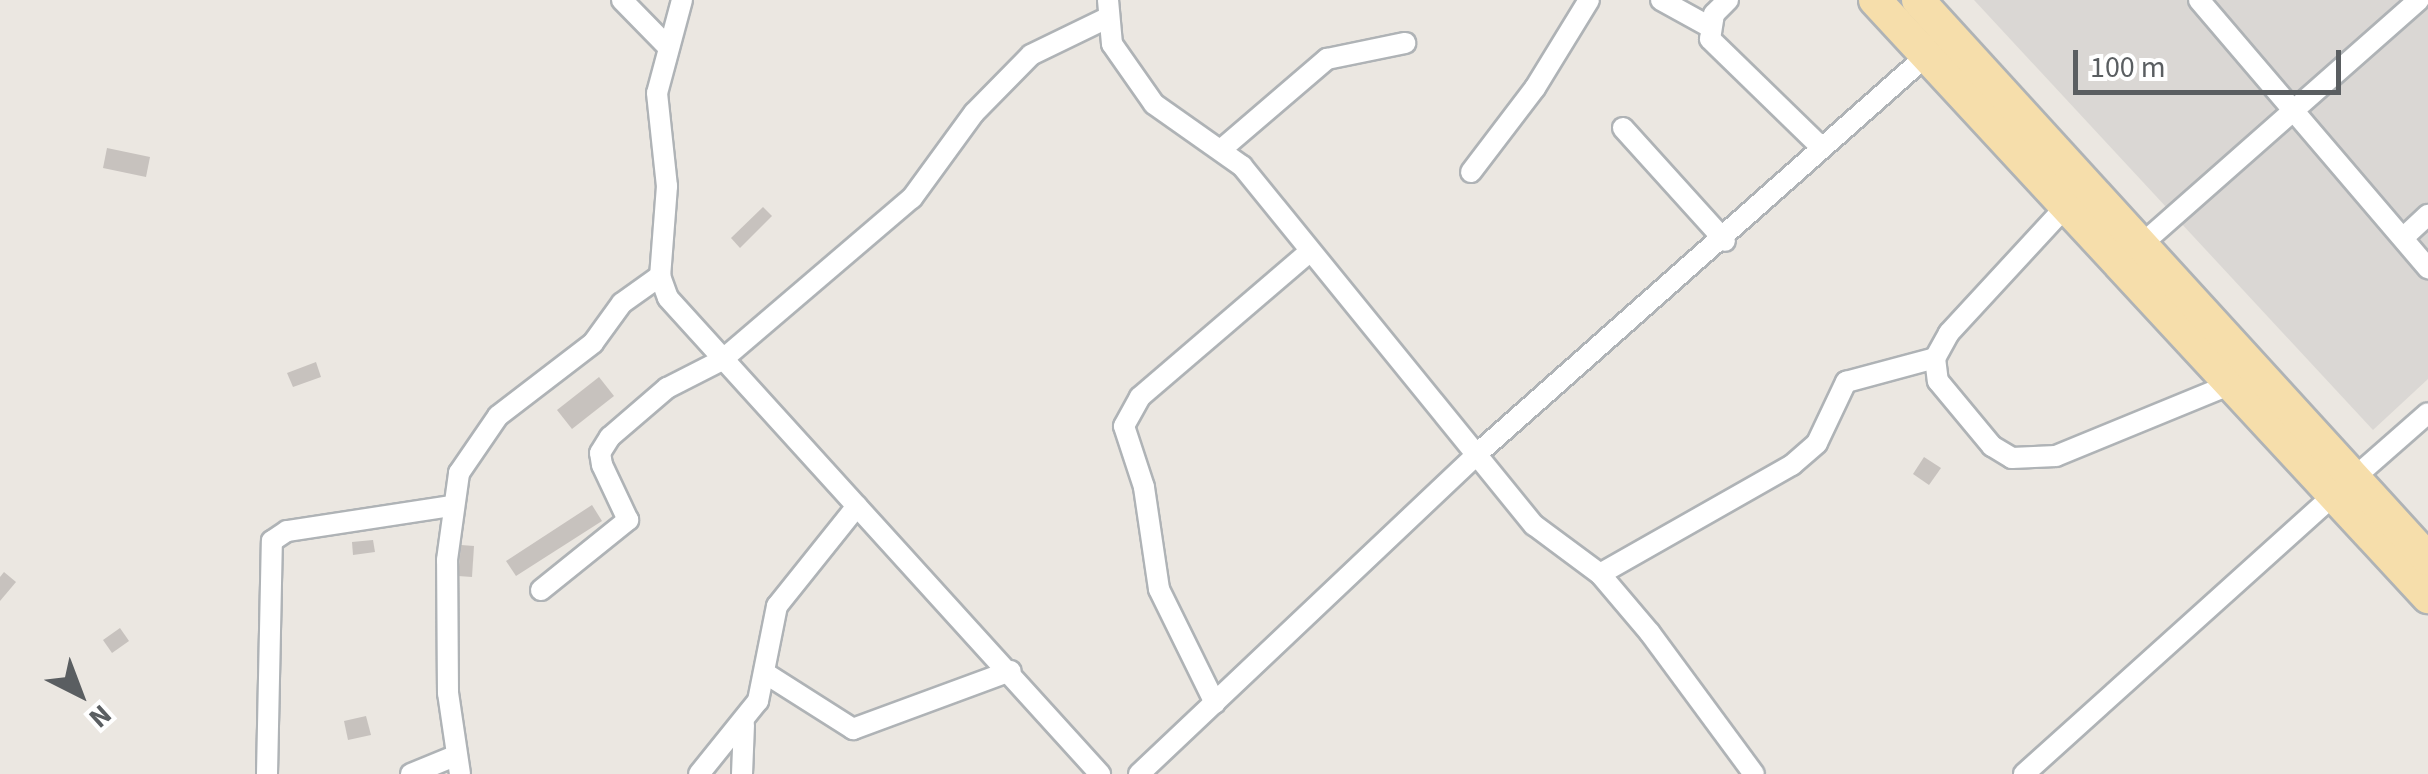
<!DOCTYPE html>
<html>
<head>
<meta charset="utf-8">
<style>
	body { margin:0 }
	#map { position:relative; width:2428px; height:774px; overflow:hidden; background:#ebe7e1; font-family:"Source Sans 3",sans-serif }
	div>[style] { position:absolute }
	.industrial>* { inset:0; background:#dad7d4 }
	.building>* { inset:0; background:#c7c2be }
	.roads { filter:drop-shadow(2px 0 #afb3b6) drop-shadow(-2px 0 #afb3b6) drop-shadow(0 2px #afb3b6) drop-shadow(0 -2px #afb3b6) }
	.minor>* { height:20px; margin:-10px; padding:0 10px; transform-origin:10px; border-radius:10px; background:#fff }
	.primary>* { height:32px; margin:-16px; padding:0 16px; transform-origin:16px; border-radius:16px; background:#f6deab }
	span { translate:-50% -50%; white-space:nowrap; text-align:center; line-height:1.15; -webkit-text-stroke:8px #fff; paint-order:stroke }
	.north { position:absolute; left:30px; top:644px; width:100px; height:100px; -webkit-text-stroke:8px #fff; paint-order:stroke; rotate:138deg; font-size:28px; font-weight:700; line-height:40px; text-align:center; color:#5a5e61 }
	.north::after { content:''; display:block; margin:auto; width:35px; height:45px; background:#5a5e61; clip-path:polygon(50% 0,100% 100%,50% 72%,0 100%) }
	.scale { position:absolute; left:2073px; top:50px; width:268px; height:45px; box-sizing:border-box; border:5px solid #5a5e61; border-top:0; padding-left:12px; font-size:30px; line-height:35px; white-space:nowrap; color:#5a5e61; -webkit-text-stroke:8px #fff; paint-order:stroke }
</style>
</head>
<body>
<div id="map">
	<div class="industrial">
		<i style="clip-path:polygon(1974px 0,2428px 0,2428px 379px,2373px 430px)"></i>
	</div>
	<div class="building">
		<i style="clip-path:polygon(107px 148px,150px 157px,146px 177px,103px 168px)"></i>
		<i style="clip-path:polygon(763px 207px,772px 216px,740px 248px,731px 238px)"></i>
		<i style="clip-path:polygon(316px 362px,321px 377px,293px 387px,287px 373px)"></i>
		<i style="clip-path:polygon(599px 377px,614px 396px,572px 429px,557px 410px)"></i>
		<i style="clip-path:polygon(1924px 457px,1941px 468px,1929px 485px,1913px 474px)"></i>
		<i style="clip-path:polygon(592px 505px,602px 521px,516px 576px,506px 561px)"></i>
		<i style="clip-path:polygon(373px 540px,375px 552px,353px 555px,352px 542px)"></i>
		<i style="clip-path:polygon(461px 545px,474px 546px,472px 577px,458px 576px)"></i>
		<i style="clip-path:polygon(4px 572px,16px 582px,0 601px,0 577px)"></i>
		<i style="clip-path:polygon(120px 628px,129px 641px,112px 653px,103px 640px)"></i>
		<i style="clip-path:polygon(366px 716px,371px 735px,348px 740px,344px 721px)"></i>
	</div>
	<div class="roads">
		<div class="minor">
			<i style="left:622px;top:0;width:64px;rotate:45.6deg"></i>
			<i style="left:682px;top:0;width:96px;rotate:105deg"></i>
			<i style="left:657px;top:93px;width:94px;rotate:83.9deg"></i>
			<i style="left:667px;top:186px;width:90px;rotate:94.4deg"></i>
			<i style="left:660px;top:276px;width:23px;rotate:70deg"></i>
			<i style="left:668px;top:298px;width:643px;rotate:47.77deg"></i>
			<i style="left:1108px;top:0;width:44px;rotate:84.8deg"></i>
			<i style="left:1112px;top:44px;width:73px;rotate:55deg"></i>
			<i style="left:1154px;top:104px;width:108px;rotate:35.2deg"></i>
			<i style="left:1242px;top:166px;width:463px;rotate:50.9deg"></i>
			<i style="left:1534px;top:525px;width:82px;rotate:36.6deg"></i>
			<i style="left:1600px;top:574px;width:77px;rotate:49.7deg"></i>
			<i style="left:1650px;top:633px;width:175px;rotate:53.6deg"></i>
			<i style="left:1661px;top:0;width:56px;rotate:28.9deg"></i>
			<i style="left:1728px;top:0;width:20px;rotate:135deg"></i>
			<i style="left:1714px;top:14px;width:25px;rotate:99deg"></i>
			<i style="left:1710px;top:39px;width:152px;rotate:44.2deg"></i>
			<i style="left:2199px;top:0;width:353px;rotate:49.5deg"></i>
			<i style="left:1623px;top:128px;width:152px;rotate:47.9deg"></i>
			<i style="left:1223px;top:148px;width:137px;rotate:-40.6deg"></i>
			<i style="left:1327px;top:59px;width:80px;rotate:-11.6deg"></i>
			<i style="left:1471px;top:172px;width:106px;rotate:-52.7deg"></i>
			<i style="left:1535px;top:88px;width:103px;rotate:-58.5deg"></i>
			<i style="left:2069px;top:203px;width:177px;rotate:132.7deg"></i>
			<i style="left:1949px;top:333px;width:29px;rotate:119deg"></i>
			<i style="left:1935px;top:358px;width:23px;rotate:83deg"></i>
			<i style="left:1938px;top:381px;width:85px;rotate:50.3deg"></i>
			<i style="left:1992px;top:446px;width:23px;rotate:31deg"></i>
			<i style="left:2012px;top:458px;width:44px;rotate:-2.6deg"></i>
			<i style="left:2056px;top:456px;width:192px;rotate:-22.3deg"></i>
			<i style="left:2403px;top:238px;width:34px;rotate:-43deg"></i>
			<i style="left:2142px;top:244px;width:369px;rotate:-41.4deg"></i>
			<i style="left:2354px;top:478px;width:98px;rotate:-41.3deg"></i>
			<i style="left:1600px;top:574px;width:221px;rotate:-29.6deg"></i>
			<i style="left:1792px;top:465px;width:33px;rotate:-41deg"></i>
			<i style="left:1817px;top:443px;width:68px;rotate:-64.6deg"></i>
			<i style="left:1846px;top:382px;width:92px;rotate:-15.1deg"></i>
			<i style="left:541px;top:590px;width:112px;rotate:-38.8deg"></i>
			<i style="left:628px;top:520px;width:61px;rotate:-115.3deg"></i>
			<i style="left:602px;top:465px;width:12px;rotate:-99deg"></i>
			<i style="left:600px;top:453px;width:19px;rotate:-58deg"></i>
			<i style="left:610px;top:437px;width:75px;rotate:-40.7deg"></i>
			<i style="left:667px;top:388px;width:62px;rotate:-27deg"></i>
			<i style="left:722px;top:360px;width:250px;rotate:-40.5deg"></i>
			<i style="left:912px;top:198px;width:105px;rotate:-53.9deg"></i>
			<i style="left:974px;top:113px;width:81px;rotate:-45.5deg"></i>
			<i style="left:1031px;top:55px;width:82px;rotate:-25.9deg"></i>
			<i style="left:768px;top:675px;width:101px;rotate:32.4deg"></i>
			<i style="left:853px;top:729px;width:168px;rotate:-20.2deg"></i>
			<i style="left:1215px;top:703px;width:127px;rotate:-116.2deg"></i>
			<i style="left:1159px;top:589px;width:103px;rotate:-98.4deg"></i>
			<i style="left:1144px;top:487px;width:64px;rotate:-108.2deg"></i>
			<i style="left:1124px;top:426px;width:33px;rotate:-61deg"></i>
			<i style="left:1140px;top:397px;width:223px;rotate:-40.6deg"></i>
			<i style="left:267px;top:774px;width:233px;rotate:-88.8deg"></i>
			<i style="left:272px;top:541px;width:18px;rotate:-34deg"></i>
			<i style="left:287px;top:531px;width:165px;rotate:-8.7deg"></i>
			<i style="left:411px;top:774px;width:48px;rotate:-22.2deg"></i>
			<i style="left:460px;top:774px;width:82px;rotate:-98.4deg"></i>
			<i style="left:448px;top:693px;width:133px;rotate:-90.4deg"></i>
			<i style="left:447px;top:560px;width:88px;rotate:-82.1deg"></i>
			<i style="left:459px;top:473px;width:69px;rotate:-55.6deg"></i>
			<i style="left:498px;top:416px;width:120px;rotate:-37.5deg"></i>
			<i style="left:593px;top:343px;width:49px;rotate:-54.1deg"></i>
			<i style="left:622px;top:303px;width:47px;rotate:-35.4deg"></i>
			<i style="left:699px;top:774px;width:94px;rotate:-51.1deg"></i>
			<i style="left:758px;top:701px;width:97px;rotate:-78.7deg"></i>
			<i style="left:777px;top:606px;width:128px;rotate:-51.3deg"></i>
			<i style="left:742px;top:774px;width:49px;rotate:-87.7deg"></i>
			<i style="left:1139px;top:774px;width:465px;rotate:-43.4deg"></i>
			<i style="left:1477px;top:454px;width:599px;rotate:-41.55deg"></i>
			<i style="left:2024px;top:774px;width:420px;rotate:-42deg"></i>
		</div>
		<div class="primary">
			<i style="left:1875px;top:0;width:814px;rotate:47.19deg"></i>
			<i style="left:1918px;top:0;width:757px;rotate:47.62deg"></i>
		</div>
	</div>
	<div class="north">N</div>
	<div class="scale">100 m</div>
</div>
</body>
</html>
